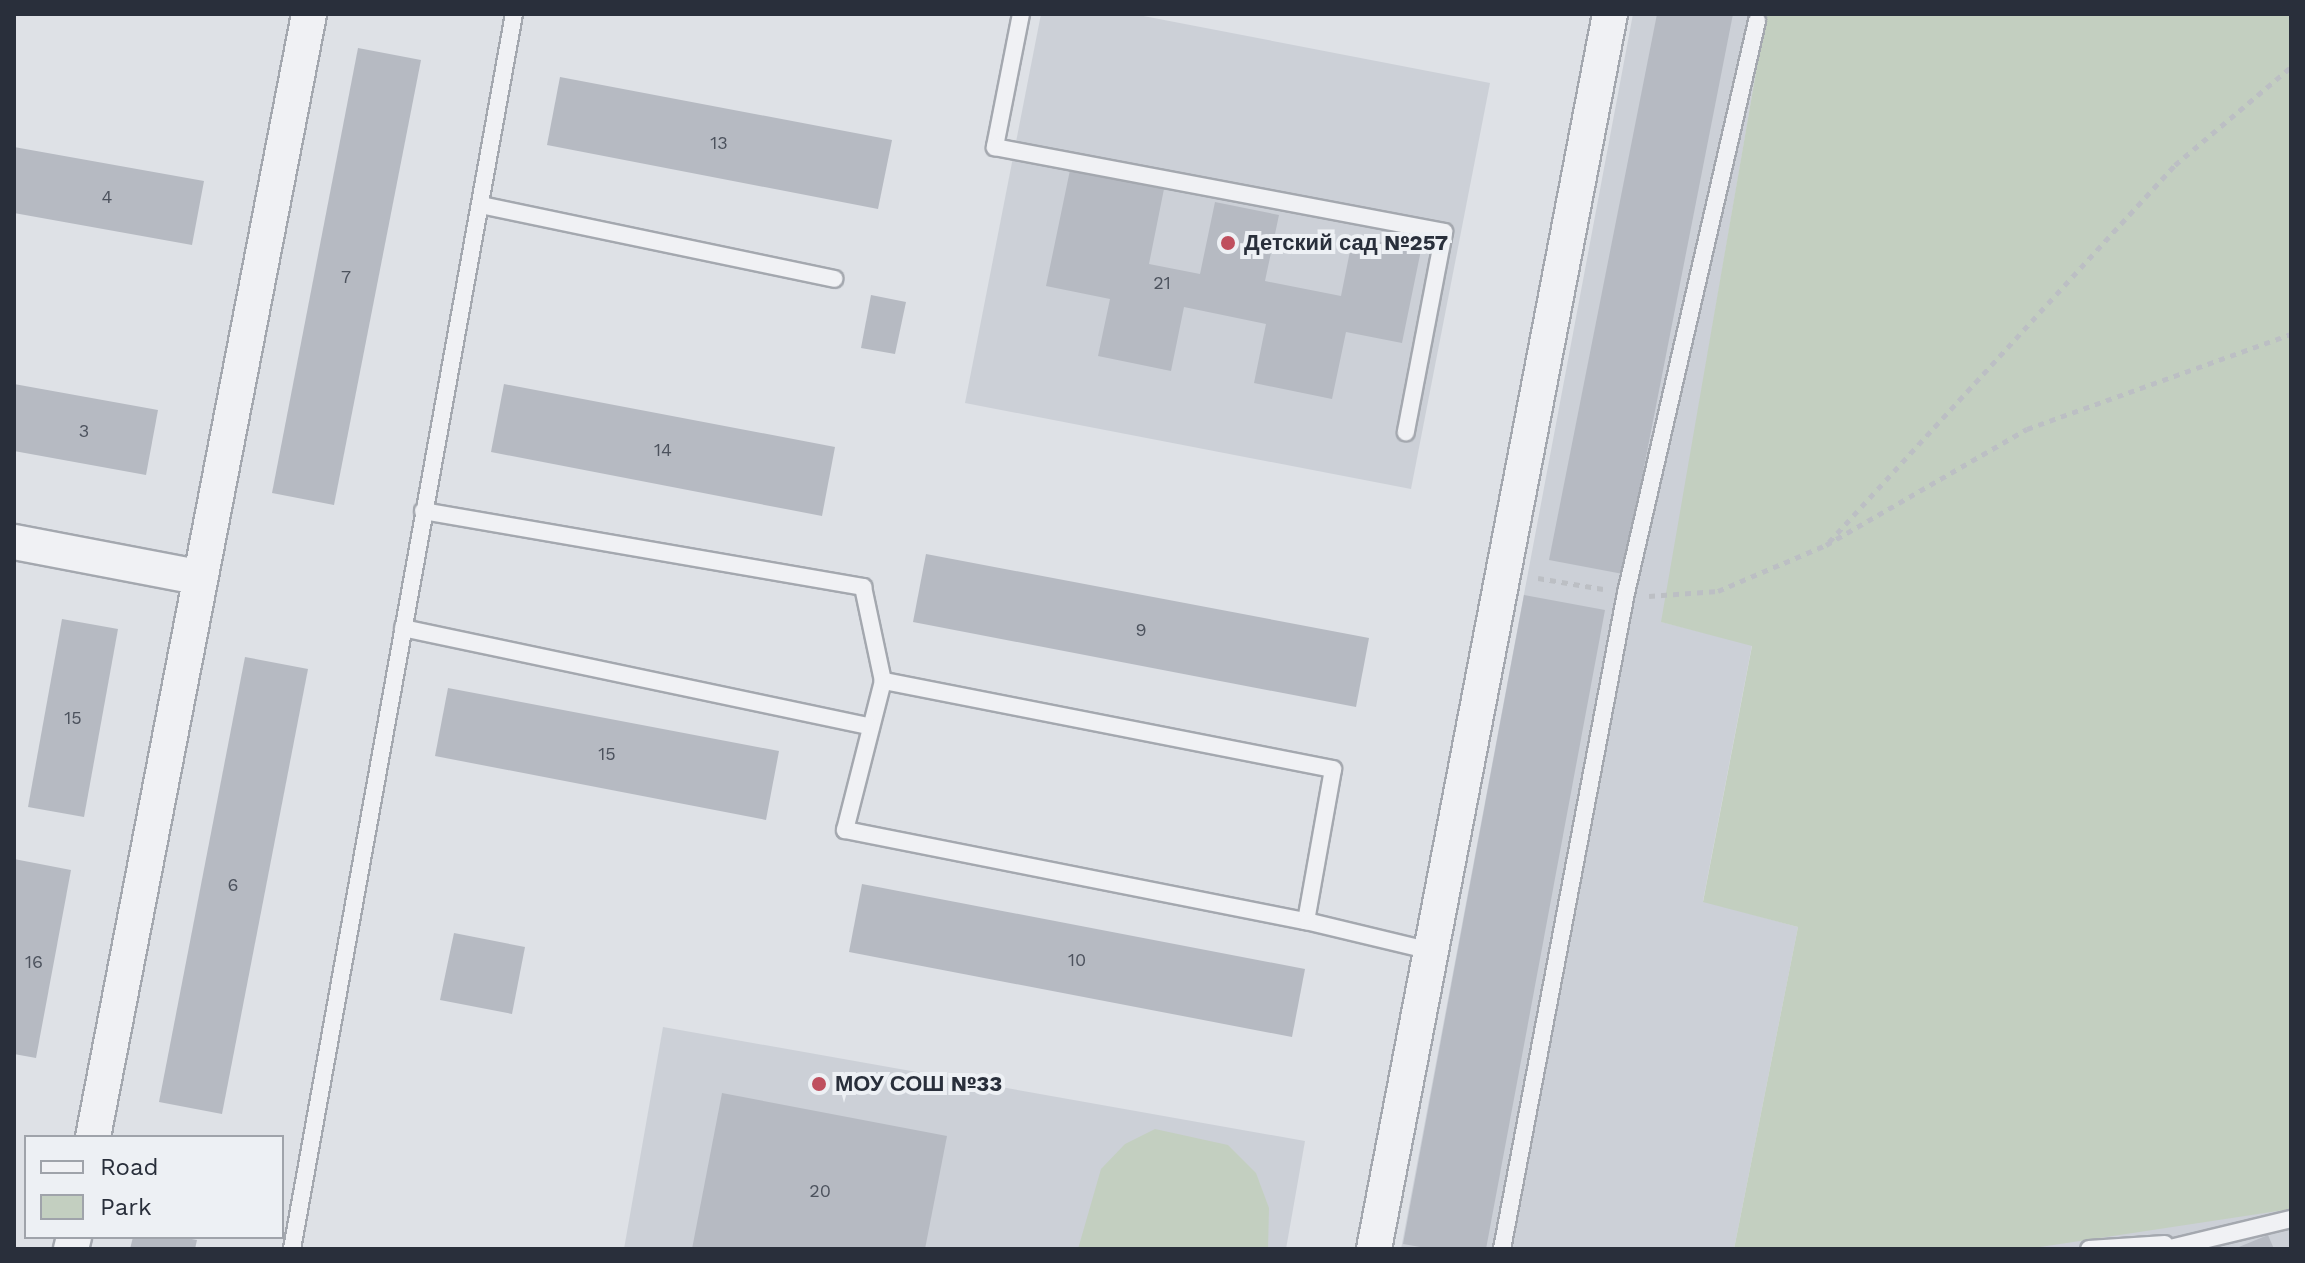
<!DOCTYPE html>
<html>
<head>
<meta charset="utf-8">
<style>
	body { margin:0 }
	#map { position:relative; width:2305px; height:1263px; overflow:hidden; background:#dee1e6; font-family:"Work Sans",sans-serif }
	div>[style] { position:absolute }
	.built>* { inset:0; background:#ccd0d7 }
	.green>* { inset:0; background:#c3cfc0 }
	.building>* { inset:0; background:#b6bac2 }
	.path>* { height:5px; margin-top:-2.5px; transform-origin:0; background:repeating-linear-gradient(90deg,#bcbfc4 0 6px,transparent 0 12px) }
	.roads { filter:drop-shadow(2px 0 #a4a8af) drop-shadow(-2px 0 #a4a8af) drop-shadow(0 2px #a4a8af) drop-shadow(0 -2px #a4a8af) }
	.lane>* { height:16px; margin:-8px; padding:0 8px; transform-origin:8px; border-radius:8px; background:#f0f1f4 }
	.street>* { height:34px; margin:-17px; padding:0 17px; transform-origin:17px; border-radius:17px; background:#f0f1f4 }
	.dots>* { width:22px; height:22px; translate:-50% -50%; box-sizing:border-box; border:4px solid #edf0f4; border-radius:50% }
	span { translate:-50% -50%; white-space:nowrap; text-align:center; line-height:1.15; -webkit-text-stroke:8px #edf0f4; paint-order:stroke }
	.number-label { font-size:18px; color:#4c525d }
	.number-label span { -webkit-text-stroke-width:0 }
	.poi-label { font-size:22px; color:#292f3b; font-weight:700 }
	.left { translate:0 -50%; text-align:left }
	.frame { position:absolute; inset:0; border:16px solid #292f3b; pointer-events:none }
	.legend { position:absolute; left:24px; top:1135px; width:260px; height:104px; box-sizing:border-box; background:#edf0f4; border:2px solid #9fa3aa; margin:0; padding:10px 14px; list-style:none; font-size:24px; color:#292f3b }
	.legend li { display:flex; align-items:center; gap:16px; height:40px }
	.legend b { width:40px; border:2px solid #9fa3aa }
</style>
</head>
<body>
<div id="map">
	<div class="built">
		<i style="clip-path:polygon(1041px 14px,1133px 14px,1490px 83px,1411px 489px,965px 403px)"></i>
		<i style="clip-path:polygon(1633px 14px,1766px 14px,1662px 622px,1752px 645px,1703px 901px,1798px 927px,1734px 1249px,1401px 1249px)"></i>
		<i style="clip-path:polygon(663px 1027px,1305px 1141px,1286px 1249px,624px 1249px)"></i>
		<i style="clip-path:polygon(2291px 1209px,2291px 1249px,2027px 1249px,2039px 1242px)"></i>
	</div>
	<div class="green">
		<i style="clip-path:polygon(1766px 14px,2291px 14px,2291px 1209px,2027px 1249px,1734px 1249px,1798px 927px,1703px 902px,1752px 646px,1661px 622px)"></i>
		<i style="clip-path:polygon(1155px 1129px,1228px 1145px,1256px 1173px,1269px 1208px,1268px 1249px,1078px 1249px,1101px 1169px,1125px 1144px)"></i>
	</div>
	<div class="building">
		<i style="clip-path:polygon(1657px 14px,1733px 14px,1623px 574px,1549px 560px)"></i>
		<i style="clip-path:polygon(358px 48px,421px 60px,334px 505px,272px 493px)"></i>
		<i style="clip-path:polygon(560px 77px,892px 140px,878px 209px,547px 145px)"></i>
		<i style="clip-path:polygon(14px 147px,204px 181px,192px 245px,14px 213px)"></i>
		<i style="clip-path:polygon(1070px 170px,1164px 189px,1149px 264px,1200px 274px,1215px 202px,1279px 215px,1265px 281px,1341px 296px,1353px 236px,1421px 250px,1402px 343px,1346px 332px,1332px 399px,1254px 383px,1266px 324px,1184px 307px,1171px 371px,1098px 356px,1110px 299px,1046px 286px)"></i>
		<i style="clip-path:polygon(871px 295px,906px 302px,895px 354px,861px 348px)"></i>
		<i style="clip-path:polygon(14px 384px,158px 410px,146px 475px,14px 451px)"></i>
		<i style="clip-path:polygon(504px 384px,835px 447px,822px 516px,491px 452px)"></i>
		<i style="clip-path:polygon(926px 554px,1369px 638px,1356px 707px,913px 622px)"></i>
		<i style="clip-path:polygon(1524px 595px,1605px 610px,1486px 1249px,1432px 1249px,1403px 1244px)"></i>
		<i style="clip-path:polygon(62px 619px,118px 629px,84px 817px,28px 807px)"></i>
		<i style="clip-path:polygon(245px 657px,308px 669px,222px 1114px,159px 1102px)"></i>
		<i style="clip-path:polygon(448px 688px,779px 751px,766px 820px,435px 756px)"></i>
		<i style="clip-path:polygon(14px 859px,71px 870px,36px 1058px,14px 1054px)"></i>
		<i style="clip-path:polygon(862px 884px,1305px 969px,1292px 1037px,849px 952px)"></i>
		<i style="clip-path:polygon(454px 933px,525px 947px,512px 1014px,440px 1000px)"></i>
		<i style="clip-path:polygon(722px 1093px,947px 1136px,925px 1249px,692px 1249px)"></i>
		<i style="clip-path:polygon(2268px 1235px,2274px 1249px,2234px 1249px)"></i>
		<i style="clip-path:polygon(133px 1237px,181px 1237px,197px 1240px,195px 1249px,130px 1249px)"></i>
	</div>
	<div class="path">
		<i style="left:1829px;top:542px;width:512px;rotate:-47.46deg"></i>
		<i style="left:2175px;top:165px;width:152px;rotate:-40.2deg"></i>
		<i style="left:1538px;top:578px;width:66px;rotate:9.6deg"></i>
		<i style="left:1649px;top:596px;width:69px;rotate:-4.1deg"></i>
		<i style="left:1718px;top:591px;width:117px;rotate:-23.1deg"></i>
		<i style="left:1826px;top:545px;width:232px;rotate:-30deg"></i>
		<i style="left:2027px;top:429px;width:281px;rotate:-19.8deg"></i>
	</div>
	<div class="roads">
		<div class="lane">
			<i style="left:1021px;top:14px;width:136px;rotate:101.1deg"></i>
			<i style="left:995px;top:147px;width:457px;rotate:10.7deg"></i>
			<i style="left:1444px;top:232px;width:204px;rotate:100.8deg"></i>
			<i style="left:481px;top:205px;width:361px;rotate:11.8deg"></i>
			<i style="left:423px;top:511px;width:447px;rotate:9.8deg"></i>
			<i style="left:863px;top:587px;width:96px;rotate:78deg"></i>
			<i style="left:883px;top:681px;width:154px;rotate:104.3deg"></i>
			<i style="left:845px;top:830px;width:470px;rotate:11.2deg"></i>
			<i style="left:1306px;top:921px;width:154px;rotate:-79.9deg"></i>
			<i style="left:1333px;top:769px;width:459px;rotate:-168.9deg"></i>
			<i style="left:403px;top:628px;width:478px;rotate:11.9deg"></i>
			<i style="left:1306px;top:921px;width:124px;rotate:13.5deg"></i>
			<i style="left:292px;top:1249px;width:1255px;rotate:-79.81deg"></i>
			<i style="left:1502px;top:1249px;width:668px;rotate:-79.3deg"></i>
			<i style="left:1626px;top:593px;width:587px;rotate:-77.1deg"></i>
			<i style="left:2089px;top:1249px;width:76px;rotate:-3.8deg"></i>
			<i style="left:2166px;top:1249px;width:129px;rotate:-13.5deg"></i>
		</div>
		<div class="street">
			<i style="left:14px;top:542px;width:187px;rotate:10.8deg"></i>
			<i style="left:93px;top:1137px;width:1144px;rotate:-79.11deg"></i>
			<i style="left:71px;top:1249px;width:12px;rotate:-76deg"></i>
			<i style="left:1374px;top:1249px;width:1257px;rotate:-79.18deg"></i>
		</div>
	</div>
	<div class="dots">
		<i style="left:1228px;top:243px;background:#bf4f5e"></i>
		<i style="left:819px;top:1084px;background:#bf4f5e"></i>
	</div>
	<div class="number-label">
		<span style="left:719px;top:143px">13</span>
		<span style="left:107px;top:197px">4</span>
		<span style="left:346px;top:277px">7</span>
		<span style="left:1162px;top:283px">21</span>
		<span style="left:84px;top:431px">3</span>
		<span style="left:663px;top:450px">14</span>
		<span style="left:1141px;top:630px">9</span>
		<span style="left:73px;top:718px">15</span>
		<span style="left:607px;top:754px">15</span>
		<span style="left:233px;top:885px">6</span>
		<span style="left:1077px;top:960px">10</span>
		<span style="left:34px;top:962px">16</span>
		<span style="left:820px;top:1191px">20</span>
	</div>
	<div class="poi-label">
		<span class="left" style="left:1244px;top:243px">Детский сад №257</span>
		<span class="left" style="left:835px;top:1084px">МОУ СОШ №33</span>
	</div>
	<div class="frame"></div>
	<ul class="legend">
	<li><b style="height:10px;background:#f0f1f4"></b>Road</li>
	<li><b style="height:22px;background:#c3cfc0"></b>Park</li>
	</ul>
</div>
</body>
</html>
